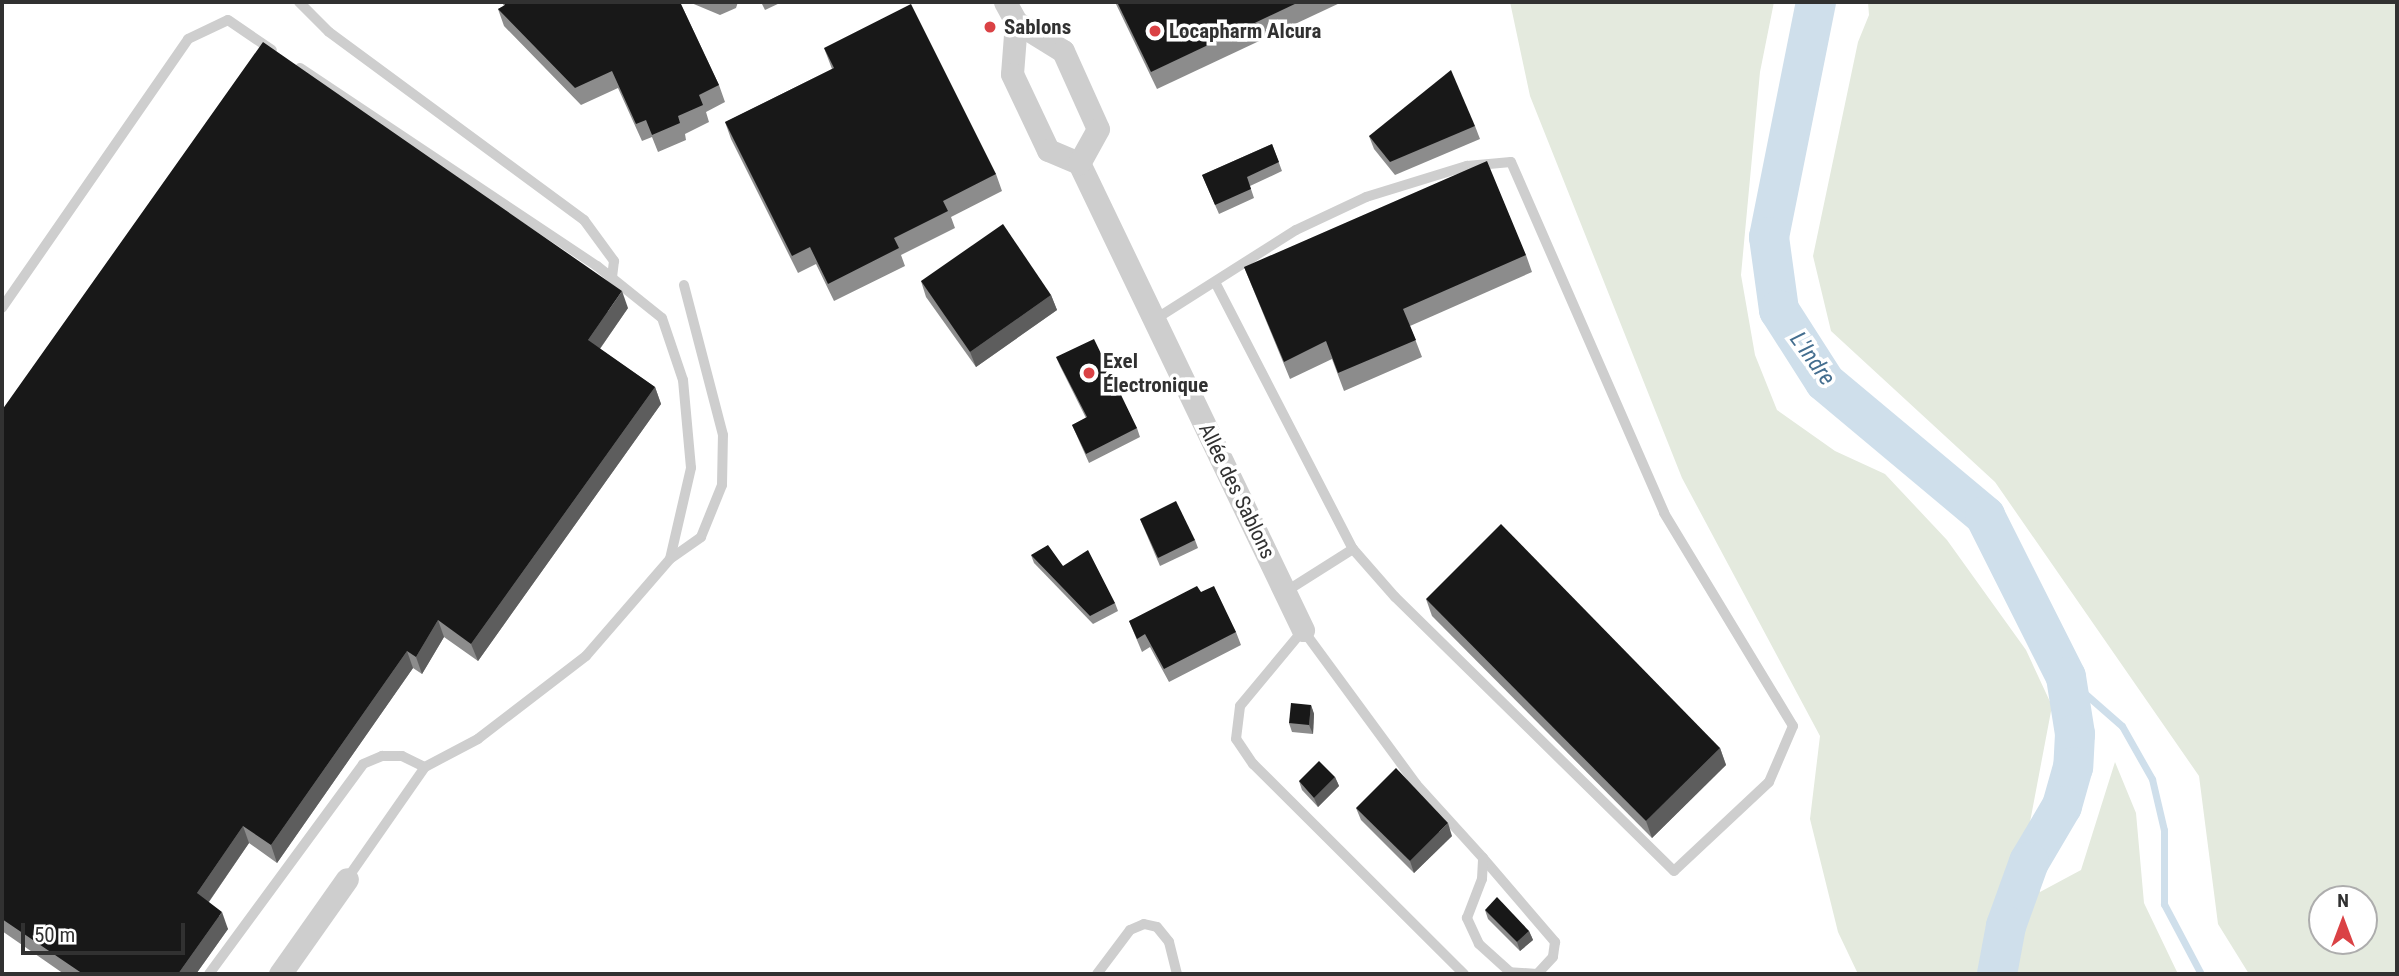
<!DOCTYPE html>
<html>
<head>
<meta charset="utf-8">
<style>
	body { margin:0 }
	#map { position:relative; width:2399px; height:976px; overflow:hidden; background:#fff; font-family:"Roboto Condensed",sans-serif }
	div>[style] { position:absolute }
	.green>* { inset:0; background:#e4eade }
	.stream>* { height:7px; margin:-3.5px; padding:0 3.5px; transform-origin:3.5px; border-radius:3.5px; background:#cfdfeb }
	.river>* { height:40px; margin:-20px; padding:0 20px; transform-origin:20px; border-radius:20px; background:#cfdfeb }
	.lane>* { height:10px; margin:-5px; padding:0 5px; transform-origin:5px; border-radius:5px; background:#cecece }
	.street>* { height:23px; margin:-11.5px; padding:0 11.5px; transform-origin:11.5px; border-radius:11.5px; background:#cecece }
	.wall>* { inset:0; background:#8c8c8c }
	.shaded-wall>* { inset:0; background:#5d5d5d }
	.building>* { inset:0; background:#181818 }
	.dots>* { width:19px; height:19px; translate:-50% -50%; box-sizing:border-box; border:4px solid #fff; border-radius:50% }
	span { translate:-50% -50%; white-space:nowrap; text-align:center; line-height:1.15; -webkit-text-stroke:7px #fff; paint-order:stroke }
	.poi-label { font-size:21px; color:#313131; font-weight:700 }
	.left { translate:0 -50%; text-align:left }
	.street-label { font-size:21px; color:#313131 }
	.water-label { font-size:23px; color:#446e8f; font-style:italic }
	.frame { position:absolute; inset:0; border:4px solid #313131; pointer-events:none }
	.north { position:absolute; left:2308px; top:885px; width:70px; height:70px; box-sizing:border-box; background:#fff; border:2px solid #adadad; border-radius:50%; rotate:0deg; font-size:19px; font-weight:700; line-height:28px; text-align:center; color:#313131 }
	.north::after { content:''; display:block; margin:auto; width:24px; height:32px; background:#da4245; clip-path:polygon(50% 0,100% 100%,50% 72%,0 100%) }
	.scale { position:absolute; left:21px; top:923px; width:164px; height:32px; box-sizing:border-box; border:4px solid #313131; border-top:0; padding-left:9px; font-size:21px; line-height:24px; white-space:nowrap; color:#313131; -webkit-text-stroke:5px #fff; paint-order:stroke }
</style>
</head>
<body>
<div id="map">
	<div class="green">
		<i style="clip-path:polygon(1510px 2px,1774px 2px,1760px 72px,1741px 275px,1755px 355px,1777px 410px,1835px 451px,1885px 474px,1947px 540px,2026px 650px,2052px 706px,2027px 838px,2040px 892px,2081px 870px,2115px 762px,2136px 813px,2144px 903px,2178px 974px,1858px 974px,1838px 932px,1810px 819px,1820px 736px,1682px 478px,1530px 96px)"></i>
		<i style="clip-path:polygon(evenodd,1868px 2px,2397px 2px,2397px 974px,2249px 974px,2218px 924px,2199px 776px,1995px 482px,1831px 331px,1813px 256px,1858px 42px,1869px 15px,1868px 2px,2322px 899px,2364px 899px,2364px 941px,2322px 941px,2322px 899px)"></i>
	</div>
	<div class="stream">
		<i style="left:2066px;top:677px;width:74px;rotate:41.2deg"></i>
		<i style="left:2122px;top:726px;width:61px;rotate:60.5deg"></i>
		<i style="left:2152px;top:779px;width:52px;rotate:76.8deg"></i>
		<i style="left:2164px;top:830px;width:74px;rotate:90deg"></i>
		<i style="left:2164px;top:904px;width:79px;rotate:62.1deg"></i>
	</div>
	<div class="river">
		<i style="left:1816px;top:2px;width:240px;rotate:101.3deg"></i>
		<i style="left:1769px;top:237px;width:74px;rotate:82.2deg"></i>
		<i style="left:1779px;top:310px;width:85px;rotate:57.4deg"></i>
		<i style="left:1825px;top:382px;width:209px;rotate:39.9deg"></i>
		<i style="left:1985px;top:516px;width:180px;rotate:63.3deg"></i>
		<i style="left:2066px;top:677px;width:58px;rotate:81deg"></i>
		<i style="left:2075px;top:734px;width:33px;rotate:93deg"></i>
		<i style="left:2073px;top:767px;width:41px;rotate:105.8deg"></i>
		<i style="left:2062px;top:806px;width:65px;rotate:120.5deg"></i>
		<i style="left:2029px;top:862px;width:68px;rotate:109.8deg"></i>
		<i style="left:2006px;top:926px;width:49px;rotate:100.6deg"></i>
	</div>
	<div class="lane">
		<i style="left:299px;top:2px;width:42px;rotate:45deg"></i>
		<i style="left:329px;top:32px;width:317px;rotate:36.4deg"></i>
		<i style="left:584px;top:220px;width:51px;rotate:53.8deg"></i>
		<i style="left:614px;top:261px;width:17px;rotate:97deg"></i>
		<i style="left:300px;top:68px;width:357px;rotate:33.7deg"></i>
		<i style="left:597px;top:266px;width:83px;rotate:38.7deg"></i>
		<i style="left:662px;top:318px;width:65px;rotate:71.3deg"></i>
		<i style="left:683px;top:380px;width:88px;rotate:84.8deg"></i>
		<i style="left:691px;top:468px;width:93px;rotate:103deg"></i>
		<i style="left:670px;top:559px;width:128px;rotate:130.9deg"></i>
		<i style="left:586px;top:656px;width:136px;rotate:142.5deg"></i>
		<i style="left:478px;top:739px;width:60px;rotate:152.2deg"></i>
		<i style="left:425px;top:767px;width:136px;rotate:124.9deg"></i>
		<i style="left:1215px;top:282px;width:301px;rotate:62.7deg"></i>
		<i style="left:2px;top:308px;width:327px;rotate:-55.3deg"></i>
		<i style="left:188px;top:39px;width:44px;rotate:-25.4deg"></i>
		<i style="left:228px;top:20px;width:53px;rotate:34.3deg"></i>
		<i style="left:1154px;top:320px;width:168px;rotate:-32.4deg"></i>
		<i style="left:1296px;top:230px;width:77px;rotate:-25.2deg"></i>
		<i style="left:1366px;top:197px;width:106px;rotate:-17.1deg"></i>
		<i style="left:1467px;top:166px;width:44px;rotate:-5.2deg"></i>
		<i style="left:1511px;top:162px;width:383px;rotate:66.4deg"></i>
		<i style="left:1664px;top:513px;width:249px;rotate:58.8deg"></i>
		<i style="left:1793px;top:726px;width:61px;rotate:113.2deg"></i>
		<i style="left:1769px;top:782px;width:130px;rotate:136.9deg"></i>
		<i style="left:1674px;top:871px;width:391px;rotate:-135.5deg"></i>
		<i style="left:1395px;top:597px;width:64px;rotate:-131.2deg"></i>
		<i style="left:1353px;top:549px;width:80px;rotate:147.7deg"></i>
		<i style="left:670px;top:559px;width:38px;rotate:-35deg"></i>
		<i style="left:701px;top:537px;width:56px;rotate:-68deg"></i>
		<i style="left:722px;top:485px;width:50px;rotate:-88.9deg"></i>
		<i style="left:723px;top:435px;width:155px;rotate:-104.6deg"></i>
		<i style="left:209px;top:974px;width:260px;rotate:-53.7deg"></i>
		<i style="left:363px;top:764px;width:21px;rotate:-23deg"></i>
		<i style="left:382px;top:756px;width:20px"></i>
		<i style="left:402px;top:756px;width:25px;rotate:26deg"></i>
		<i style="left:1097px;top:974px;width:55px;rotate:-53.1deg"></i>
		<i style="left:1130px;top:930px;width:15px;rotate:-23deg"></i>
		<i style="left:1144px;top:924px;width:13px;rotate:13deg"></i>
		<i style="left:1157px;top:927px;width:19px;rotate:51deg"></i>
		<i style="left:1169px;top:942px;width:33px;rotate:76deg"></i>
		<i style="left:1464px;top:974px;width:298px;rotate:-135.1deg"></i>
		<i style="left:1253px;top:764px;width:30px;rotate:-124deg"></i>
		<i style="left:1236px;top:739px;width:33px;rotate:-83deg"></i>
		<i style="left:1240px;top:706px;width:99px;rotate:-50.3deg"></i>
		<i style="left:1303px;top:630px;width:191px;rotate:53.7deg"></i>
		<i style="left:1416px;top:784px;width:100px;rotate:47.8deg"></i>
		<i style="left:1483px;top:858px;width:111px;rotate:49.4deg"></i>
		<i style="left:1555px;top:942px;width:15px;rotate:98deg"></i>
		<i style="left:1553px;top:957px;width:23px;rotate:133deg"></i>
		<i style="left:1537px;top:974px;width:27px;rotate:-176deg"></i>
		<i style="left:1510px;top:972px;width:42px;rotate:-137.9deg"></i>
		<i style="left:1479px;top:944px;width:29px;rotate:-115deg"></i>
		<i style="left:1467px;top:918px;width:42px;rotate:-69deg"></i>
		<i style="left:1482px;top:879px;width:21px;rotate:-87deg"></i>
	</div>
	<div class="street">
		<i style="left:1005px;top:2px;width:23px;rotate:61deg"></i>
		<i style="left:1016px;top:22px;width:52px;rotate:94.4deg"></i>
		<i style="left:1012px;top:74px;width:84px;rotate:64.7deg"></i>
		<i style="left:1048px;top:150px;width:34px;rotate:23deg"></i>
		<i style="left:1079px;top:163px;width:518px;rotate:64.37deg"></i>
		<i style="left:1016px;top:22px;width:55px;rotate:31.7deg"></i>
		<i style="left:1063px;top:51px;width:85px;rotate:65.8deg"></i>
		<i style="left:1098px;top:129px;width:39px;rotate:119deg"></i>
		<i style="left:280px;top:974px;width:116px;rotate:-54.8deg"></i>
	</div>
	<div class="wall">
		<i style="clip-path:polygon(502px 2px,680px 2px,719px 85px,725px 102px,706px 112px,709px 122px,685px 134px,686px 140px,658px 152px,652px 137px,642px 141px,618px 88px,581px 105px,504px 26px,498px 9px,504px 6px)"></i>
		<i style="clip-path:polygon(689px 2px,738px 2px,736px 8px,720px 15px)"></i>
		<i style="clip-path:polygon(761px 2px,782px 2px,765px 10px)"></i>
		<i style="clip-path:polygon(1115px 2px,1342px 2px,1157px 89px)"></i>
		<i style="clip-path:polygon(824px 48px,996px 174px,1002px 191px,951px 217px,955px 228px,901px 255px,905px 266px,834px 301px,816px 264px,798px 273px,731px 139px,725px 122px,832px 69px)"></i>
		<i style="clip-path:polygon(1475px 126px,1480px 139px,1395px 175px,1374px 149px,1369px 136px)"></i>
		<i style="clip-path:polygon(1272px 144px,1282px 171px,1250px 186px,1254px 198px,1219px 214px,1202px 175px)"></i>
		<i style="clip-path:polygon(1526px 255px,1532px 272px,1410px 326px,1422px 357px,1344px 391px,1332px 359px,1290px 379px,1244px 267px)"></i>
		<i style="clip-path:polygon(921px 281px,1051px 295px,1057px 310px,976px 367px,926px 297px)"></i>
		<i style="clip-path:polygon(628px 308px,600px 349px,655px 387px,661px 404px,478px 661px,444px 637px,422px 674px,413px 668px,277px 863px,249px 843px,209px 902px,228px 929px,196px 974px,64px 974px,2px 931px,2px 410px)"></i>
		<i style="clip-path:polygon(1056px 357px,1137px 428px,1140px 437px,1089px 463px,1072px 425px,1086px 418px,1060px 366px)"></i>
		<i style="clip-path:polygon(1140px 519px,1195px 540px,1198px 548px,1160px 566px)"></i>
		<i style="clip-path:polygon(1031px 555px,1063px 566px,1115px 603px,1118px 611px,1093px 624px,1034px 563px)"></i>
		<i style="clip-path:polygon(1201px 592px,1236px 632px,1241px 645px,1169px 682px,1150px 647px,1142px 652px,1129px 621px)"></i>
		<i style="clip-path:polygon(1426px 599px,1720px 748px,1726px 765px,1652px 838px,1432px 616px)"></i>
		<i style="clip-path:polygon(1311px 705px,1314px 714px,1313px 734px,1292px 732px,1289px 723px)"></i>
		<i style="clip-path:polygon(1335px 777px,1339px 786px,1318px 807px,1302px 790px,1299px 781px)"></i>
		<i style="clip-path:polygon(1356px 808px,1452px 836px,1414px 873px,1361px 820px)"></i>
		<i style="clip-path:polygon(1485px 910px,1529px 931px,1533px 940px,1520px 951px,1488px 919px)"></i>
	</div>
	<div class="shaded-wall">
		<i style="clip-path:polygon(622px 291px,628px 308px,594px 357px,588px 340px)"></i>
		<i style="clip-path:polygon(1051px 295px,1057px 310px,976px 367px,970px 352px)"></i>
		<i style="clip-path:polygon(655px 387px,661px 404px,478px 661px,471px 644px)"></i>
		<i style="clip-path:polygon(438px 620px,444px 637px,422px 674px,416px 657px)"></i>
		<i style="clip-path:polygon(407px 651px,413px 668px,277px 863px,271px 845px)"></i>
		<i style="clip-path:polygon(1311px 705px,1314px 714px,1313px 734px,1309px 725px)"></i>
		<i style="clip-path:polygon(1720px 748px,1726px 765px,1652px 838px,1646px 821px)"></i>
		<i style="clip-path:polygon(1335px 777px,1339px 786px,1318px 807px,1314px 798px)"></i>
		<i style="clip-path:polygon(1448px 823px,1452px 836px,1414px 873px,1410px 861px)"></i>
		<i style="clip-path:polygon(243px 826px,249px 843px,203px 910px,197px 893px)"></i>
		<i style="clip-path:polygon(222px 912px,228px 929px,196px 974px,178px 974px)"></i>
		<i style="clip-path:polygon(1529px 931px,1533px 940px,1520px 951px,1517px 942px)"></i>
	</div>
	<div class="building">
		<i style="clip-path:polygon(504px 2px,680px 2px,719px 85px,699px 95px,703px 105px,678px 116px,680px 123px,652px 135px,646px 120px,636px 124px,612px 71px,575px 88px,498px 9px,505px 5px)"></i>
		<i style="clip-path:polygon(1117px 2px,1299px 2px,1151px 72px)"></i>
		<i style="clip-path:polygon(911px 4px,996px 174px,943px 201px,948px 211px,894px 238px,899px 248px,828px 284px,810px 247px,792px 256px,725px 122px,834px 68px,824px 48px)"></i>
		<i style="clip-path:polygon(263px 42px,622px 291px,588px 340px,655px 387px,471px 644px,438px 620px,416px 657px,407px 651px,271px 845px,243px 826px,197px 893px,222px 912px,178px 974px,83px 974px,2px 919px,2px 410px)"></i>
		<i style="clip-path:polygon(1451px 70px,1475px 126px,1390px 162px,1369px 136px)"></i>
		<i style="clip-path:polygon(1272px 144px,1279px 162px,1247px 177px,1251px 189px,1215px 205px,1202px 175px)"></i>
		<i style="clip-path:polygon(1487px 161px,1526px 255px,1403px 309px,1416px 340px,1338px 373px,1326px 341px,1284px 362px,1244px 267px)"></i>
		<i style="clip-path:polygon(1003px 224px,1051px 295px,970px 352px,921px 281px)"></i>
		<i style="clip-path:polygon(1094px 339px,1137px 428px,1086px 454px,1072px 425px,1087px 417px,1056px 357px)"></i>
		<i style="clip-path:polygon(1176px 501px,1195px 540px,1158px 558px,1140px 519px)"></i>
		<i style="clip-path:polygon(1501px 524px,1720px 748px,1646px 821px,1426px 599px)"></i>
		<i style="clip-path:polygon(1048px 545px,1063px 566px,1088px 550px,1115px 603px,1090px 616px,1031px 555px)"></i>
		<i style="clip-path:polygon(1197px 586px,1201px 592px,1214px 586px,1236px 632px,1164px 669px,1145px 634px,1137px 639px,1129px 621px)"></i>
		<i style="clip-path:polygon(1291px 703px,1311px 705px,1309px 725px,1289px 723px)"></i>
		<i style="clip-path:polygon(1319px 761px,1335px 777px,1314px 798px,1299px 781px)"></i>
		<i style="clip-path:polygon(1396px 768px,1448px 823px,1410px 861px,1356px 808px)"></i>
		<i style="clip-path:polygon(1497px 897px,1529px 931px,1517px 942px,1485px 910px)"></i>
	</div>
	<div class="dots">
		<i style="left:990px;top:27px;background:#da4245"></i>
		<i style="left:1155px;top:31px;background:#da4245"></i>
		<i style="left:1089px;top:373px;background:#da4245"></i>
	</div>
	<div class="poi-label">
		<span class="left" style="left:1004px;top:27px">Sablons</span>
		<span class="left" style="left:1169px;top:31px">Locapharm Alcura</span>
		<span class="left" style="left:1103px;top:373px">Exel<br>Électronique</span>
	</div>
	<div class="street-label">
		<span style="left:1237px;top:491px;rotate:64deg">Allée des Sablons</span>
	</div>
	<div class="water-label">
		<span style="left:1812px;top:359px;rotate:54deg">L'Indre</span>
	</div>
	<div class="frame"></div>
	<div class="north">N</div>
	<div class="scale">50 m</div>
</div>
</body>
</html>
